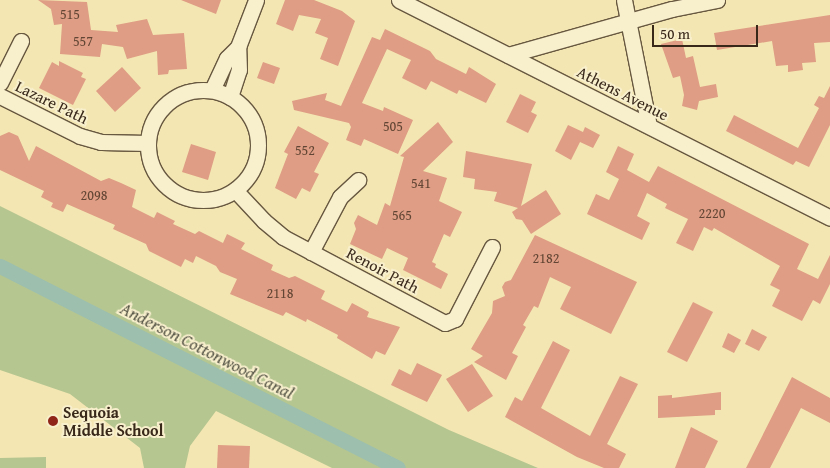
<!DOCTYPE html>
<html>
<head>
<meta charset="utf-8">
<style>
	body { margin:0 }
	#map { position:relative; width:830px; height:468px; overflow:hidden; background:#f4e6b2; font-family:"Gentium Book Plus",serif }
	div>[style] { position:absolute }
	.green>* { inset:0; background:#b5c691 }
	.canal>* { height:15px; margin:-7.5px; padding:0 7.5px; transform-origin:7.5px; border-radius:7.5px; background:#9cbfae }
	.building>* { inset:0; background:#de9d84 }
	.roads { filter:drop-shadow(1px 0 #675840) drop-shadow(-1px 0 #675840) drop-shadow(0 1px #675840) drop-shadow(0 -1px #675840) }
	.minor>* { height:15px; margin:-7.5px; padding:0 7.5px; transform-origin:7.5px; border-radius:7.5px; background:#f8efcd }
	.minor>.ring { margin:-7.5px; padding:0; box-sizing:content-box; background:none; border:15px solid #f8efcd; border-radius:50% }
	.dots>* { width:14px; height:14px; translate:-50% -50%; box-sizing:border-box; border:2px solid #f8efcd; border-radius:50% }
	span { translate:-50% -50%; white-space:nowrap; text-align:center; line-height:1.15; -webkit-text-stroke:4px #f8efcd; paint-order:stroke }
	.number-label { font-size:14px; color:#624534 }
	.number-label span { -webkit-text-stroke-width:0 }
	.street-label { font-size:16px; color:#38281a }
	.poi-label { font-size:16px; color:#38281a; font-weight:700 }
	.left { translate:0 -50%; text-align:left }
	.water-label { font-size:18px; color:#565546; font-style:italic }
	.scale { position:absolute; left:652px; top:25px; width:106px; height:22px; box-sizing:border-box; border:2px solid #38281a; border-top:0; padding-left:6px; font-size:15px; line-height:18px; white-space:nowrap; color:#38281a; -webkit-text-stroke:4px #f8efcd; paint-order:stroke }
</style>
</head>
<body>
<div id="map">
	<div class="green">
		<i style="clip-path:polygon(0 206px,449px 430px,538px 468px,332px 468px,216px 411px,190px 446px,185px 468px,144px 468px,140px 448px,70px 394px,0 370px)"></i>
		<i style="clip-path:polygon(46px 457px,46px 468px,0 468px,0 458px)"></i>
	</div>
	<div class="canal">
		<i style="left:0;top:266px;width:446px;rotate:26.9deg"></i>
	</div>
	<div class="building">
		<i style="clip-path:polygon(38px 0,87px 2px,91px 30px,118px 32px,116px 25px,147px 19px,153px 35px,184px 33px,187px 69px,169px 70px,168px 74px,158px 75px,157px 51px,127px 59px,123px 47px,102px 44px,100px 57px,60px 54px,62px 24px,54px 25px,51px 9px)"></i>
		<i style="clip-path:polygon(181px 0,221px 0,216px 14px)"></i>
		<i style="clip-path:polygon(285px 0,314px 0,342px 11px,355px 21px,338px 66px,320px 59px,328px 38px,315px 33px,321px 19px,299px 15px,293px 31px,276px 24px)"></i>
		<i style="clip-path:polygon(830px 15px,830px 42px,814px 43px,816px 62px,802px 63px,803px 70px,788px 72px,788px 65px,776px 66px,772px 41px,717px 50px,714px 33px)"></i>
		<i style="clip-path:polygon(385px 29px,430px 51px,436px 59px,466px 74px,469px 67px,496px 84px,486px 103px,459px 90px,457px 94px,431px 81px,426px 90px,402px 78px,411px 60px,387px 49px,362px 103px,383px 111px,384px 107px,413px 120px,398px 154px,364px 139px,361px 146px,346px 140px,351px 127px,349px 123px,294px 110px,292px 101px,327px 93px,325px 100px,341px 106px,372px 37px,380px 40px)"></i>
		<i style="clip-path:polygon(682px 39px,686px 58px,693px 56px,700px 87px,716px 84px,718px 97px,699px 101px,697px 110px,682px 106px,684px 95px,680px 76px,673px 78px,661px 44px)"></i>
		<i style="clip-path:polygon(59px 61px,83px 73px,81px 77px,86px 79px,73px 105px,39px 88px,52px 62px,59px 66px)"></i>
		<i style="clip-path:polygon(263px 62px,280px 68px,274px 84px,257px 78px)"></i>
		<i style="clip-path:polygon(122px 67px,141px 88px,115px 112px,96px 91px)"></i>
		<i style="clip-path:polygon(830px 86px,830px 125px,809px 167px,796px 161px,793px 165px,726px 131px,734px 115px,798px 148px,819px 108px,814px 105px,819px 96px,824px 98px)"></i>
		<i style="clip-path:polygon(520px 94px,536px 102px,531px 112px,537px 115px,528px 133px,506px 122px)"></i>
		<i style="clip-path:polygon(438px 122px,453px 142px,423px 171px,447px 178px,439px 201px,462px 212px,450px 237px,444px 234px,432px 262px,436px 264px,435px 267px,448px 274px,441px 289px,403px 270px,408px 258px,387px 248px,382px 259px,350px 244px,356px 229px,354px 223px,358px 215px,377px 225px,385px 203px,390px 206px,404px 157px,400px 156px)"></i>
		<i style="clip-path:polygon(568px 125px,583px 132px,585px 127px,600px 135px,593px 148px,580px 142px,571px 160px,555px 151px)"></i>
		<i style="clip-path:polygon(298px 126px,329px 143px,314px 172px,319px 174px,310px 192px,302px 188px,296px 199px,275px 188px,288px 154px,284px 152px)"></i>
		<i style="clip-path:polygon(9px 132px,18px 136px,29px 161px,36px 146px,101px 181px,109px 178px,121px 183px,136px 190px,132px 207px,154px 218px,157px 212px,175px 221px,173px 224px,195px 234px,199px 231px,223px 243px,227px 234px,245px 243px,241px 249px,273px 265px,271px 270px,289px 278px,295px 276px,325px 291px,321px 299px,347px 312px,352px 303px,369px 312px,367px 317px,400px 327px,385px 355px,376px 351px,372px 359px,337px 338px,338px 335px,307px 319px,306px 322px,286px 312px,283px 316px,230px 294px,237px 279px,220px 272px,216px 266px,196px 256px,193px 263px,185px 259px,181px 267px,149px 251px,146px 244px,113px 229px,115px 225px,67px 204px,63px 212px,51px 207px,53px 203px,41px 197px,44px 191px,0 170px,0 136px)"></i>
		<i style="clip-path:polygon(191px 144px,216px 152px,208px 180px,182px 172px)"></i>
		<i style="clip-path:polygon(618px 146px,634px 154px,627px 170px,649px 182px,658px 166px,809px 244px,797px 269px,818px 279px,830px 255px,830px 284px,820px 304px,813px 300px,802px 321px,772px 306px,780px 290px,770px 285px,780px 266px,714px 228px,712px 231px,704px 227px,693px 251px,676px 243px,688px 219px,665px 208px,667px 204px,647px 193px,637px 216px,650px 223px,642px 240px,587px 214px,596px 194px,609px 200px,619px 179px,606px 172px)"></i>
		<i style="clip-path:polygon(466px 151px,532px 164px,521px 206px,546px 190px,561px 214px,531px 234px,522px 220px,516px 219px,512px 212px,518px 208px,494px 201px,497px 192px,474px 189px,475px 179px,463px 177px)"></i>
		<i style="clip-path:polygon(535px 235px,637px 282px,611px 334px,560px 309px,571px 287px,550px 277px,538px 308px,534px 306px,523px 325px,526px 327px,512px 353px,518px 356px,506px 380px,474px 362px,483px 356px,471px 349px,492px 313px,493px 301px,505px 296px,502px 287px,505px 282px,511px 280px)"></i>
		<i style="clip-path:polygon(693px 302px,713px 312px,687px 362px,667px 352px)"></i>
		<i style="clip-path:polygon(752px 329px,767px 337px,759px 351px,745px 344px)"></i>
		<i style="clip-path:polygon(728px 333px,741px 340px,734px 353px,722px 347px)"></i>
		<i style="clip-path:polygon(553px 341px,570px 350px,541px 408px,590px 436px,620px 376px,638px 384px,607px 444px,626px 454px,619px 468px,604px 468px,577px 457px,505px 417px,515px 397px,522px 401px)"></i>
		<i style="clip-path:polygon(417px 363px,442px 375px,427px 402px,391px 385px,399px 369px,411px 375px)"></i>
		<i style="clip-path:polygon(472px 364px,493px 396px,468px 412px,446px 379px)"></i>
		<i style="clip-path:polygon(792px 377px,830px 398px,830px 423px,801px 408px,770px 468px,746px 468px)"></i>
		<i style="clip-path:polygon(721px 392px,721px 410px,715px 410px,715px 415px,658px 418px,658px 396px,672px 395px,672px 398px)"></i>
		<i style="clip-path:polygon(691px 427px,718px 441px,705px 468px,675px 468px)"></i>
		<i style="clip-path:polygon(218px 445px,250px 446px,249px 468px,217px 468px)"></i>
	</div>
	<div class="roads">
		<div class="minor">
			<i style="left:399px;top:0;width:483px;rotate:26.8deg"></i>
			<i style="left:624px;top:0;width:128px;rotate:78.8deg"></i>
			<i style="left:508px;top:55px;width:170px;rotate:-15.7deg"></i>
			<i style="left:672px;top:9px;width:46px;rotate:-11.3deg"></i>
			<i style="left:0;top:83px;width:47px;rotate:-63.4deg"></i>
			<i style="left:212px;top:90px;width:35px;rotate:-65deg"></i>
			<i style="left:227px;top:58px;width:16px;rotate:-45deg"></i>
			<i class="ring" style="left:148px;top:90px;width:95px;height:95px"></i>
			<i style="left:0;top:96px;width:89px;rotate:26.6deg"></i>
			<i style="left:80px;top:136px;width:22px;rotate:16deg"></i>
			<i style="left:101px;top:142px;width:47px;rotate:1.2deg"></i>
			<i style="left:230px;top:97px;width:28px;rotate:-72deg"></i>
			<i style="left:239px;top:70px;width:23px;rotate:-92deg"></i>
			<i style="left:238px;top:47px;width:50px;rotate:-69deg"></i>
			<i style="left:235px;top:190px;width:42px;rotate:46.9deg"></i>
			<i style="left:264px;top:221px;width:25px;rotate:40deg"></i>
			<i style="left:283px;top:237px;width:183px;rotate:28deg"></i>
			<i style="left:445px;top:323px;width:11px;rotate:-22deg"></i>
			<i style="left:455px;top:319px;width:81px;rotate:-62.8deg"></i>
			<i style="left:311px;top:252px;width:62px;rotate:-62.2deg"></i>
			<i style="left:340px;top:197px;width:25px;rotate:-43deg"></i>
		</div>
	</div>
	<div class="dots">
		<i style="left:53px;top:421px;background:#8f2418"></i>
	</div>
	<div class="number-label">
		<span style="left:70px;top:14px">515</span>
		<span style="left:83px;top:41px">557</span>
		<span style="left:393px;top:126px">505</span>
		<span style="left:305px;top:150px">552</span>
		<span style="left:421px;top:183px">541</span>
		<span style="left:94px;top:195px">2098</span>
		<span style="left:712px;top:213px">2220</span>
		<span style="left:402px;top:215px">565</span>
		<span style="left:546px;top:258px">2182</span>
		<span style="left:280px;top:293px">2118</span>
	</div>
	<div class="street-label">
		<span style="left:623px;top:93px;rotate:27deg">Athens Avenue</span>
		<span style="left:52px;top:102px;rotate:26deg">Lazare Path</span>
		<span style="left:383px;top:270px;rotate:28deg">Renoir Path</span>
	</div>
	<div class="poi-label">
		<span class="left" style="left:63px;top:421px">Sequoia<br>Middle School</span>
	</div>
	<div class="water-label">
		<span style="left:207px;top:351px;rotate:27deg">Anderson Cottonwood Canal</span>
	</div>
	<div class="scale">50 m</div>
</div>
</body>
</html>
